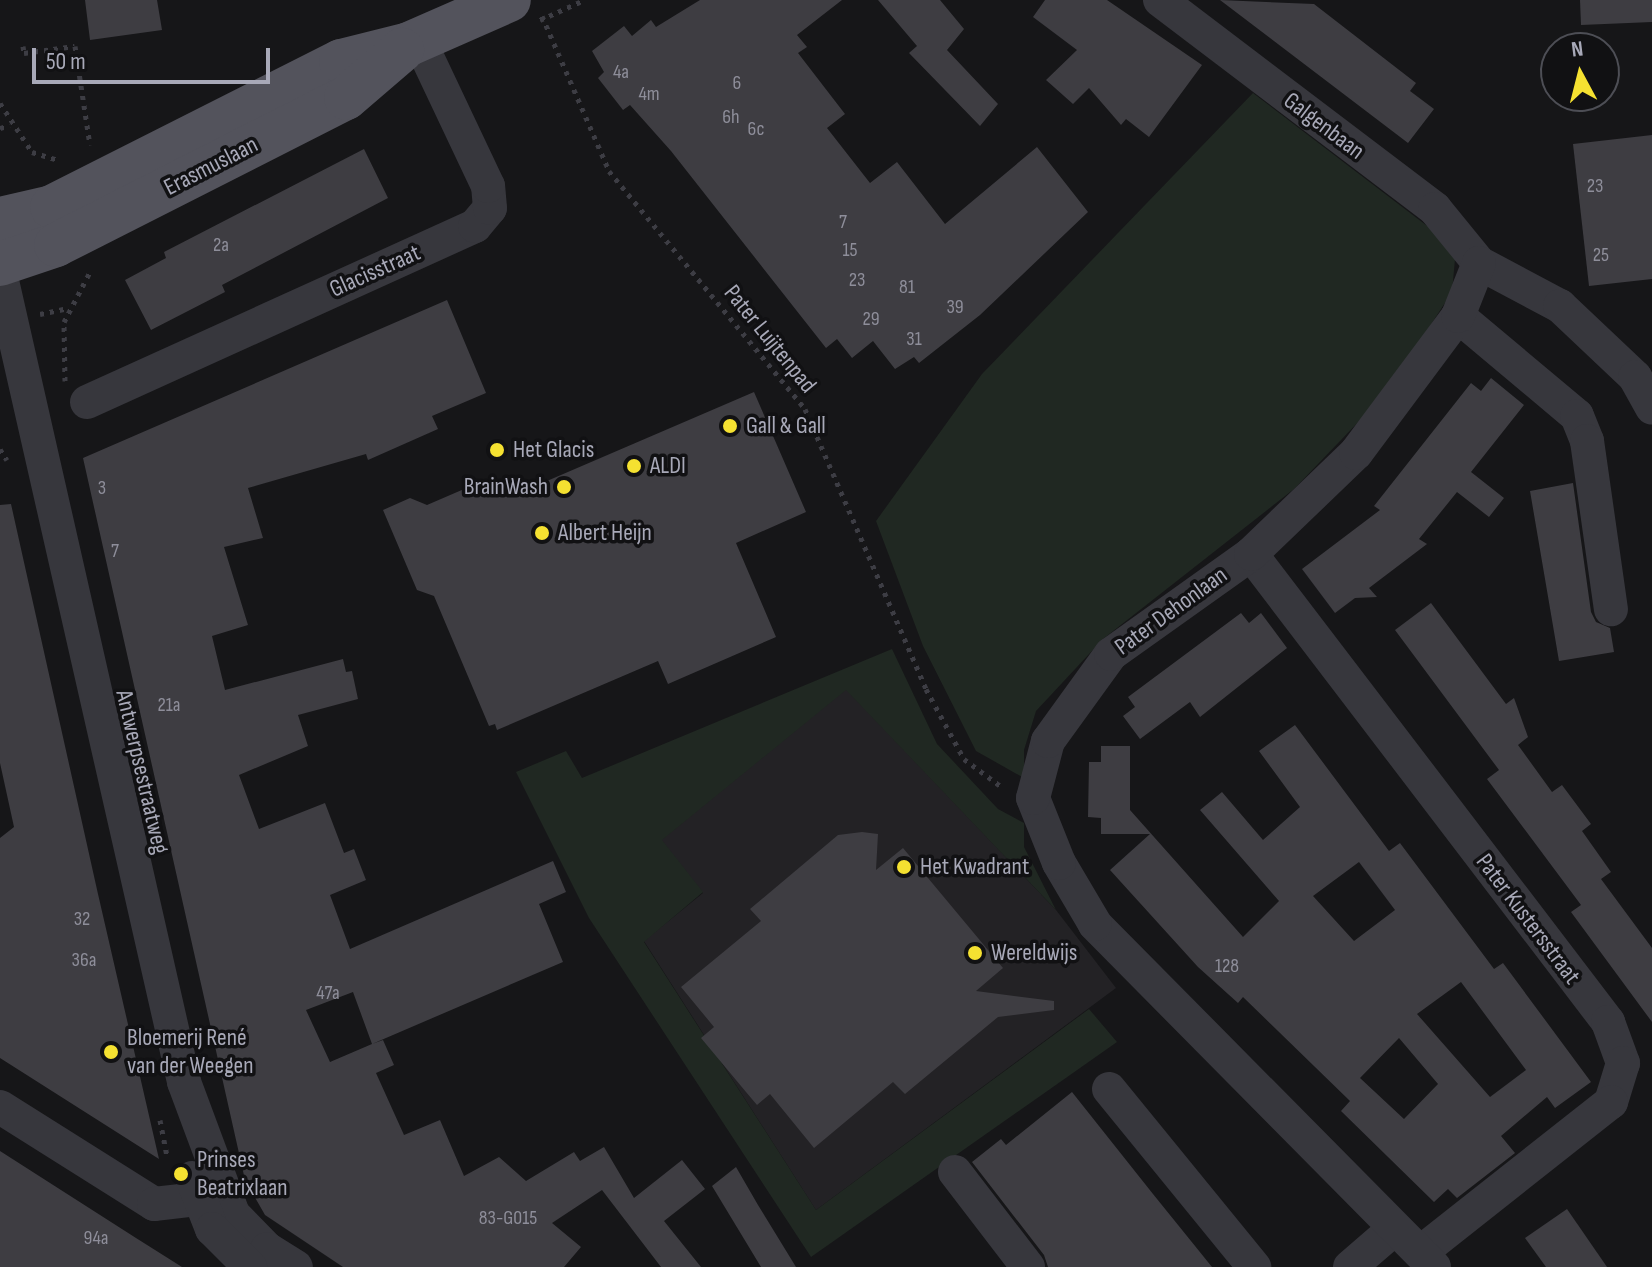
<!DOCTYPE html>
<html>
<head>
<meta charset="utf-8">
<style>
	body { margin:0 }
	#map { position:relative; width:1652px; height:1267px; overflow:hidden; background:#161618; font-family:"Sofia Sans Condensed",sans-serif }
	div>[style] { position:absolute }
	.built>* { inset:0; background:#232225 }
	.green>* { inset:0; background:#202822 }
	.building>* { inset:0; background:#3e3d42 }
	.path>* { height:5px; margin-top:-2.5px; transform-origin:0; background:repeating-linear-gradient(90deg,#3d3d44 0 4px,transparent 0 10px) }
	.minor>* { height:34px; margin:-17px; padding:0 17px; transform-origin:17px; border-radius:17px; background:#37373d }
	.major>* { height:44px; margin:-22px; padding:0 22px; transform-origin:22px; border-radius:22px; background:#53535c }
	.dots>* { width:22px; height:22px; translate:-50% -50%; box-sizing:border-box; border:4px solid #111113; border-radius:50% }
	span { translate:-50% -50%; white-space:nowrap; text-align:center; line-height:1.15; -webkit-text-stroke:7px #111113; paint-order:stroke }
	.number-label { font-size:20px; color:#8e8e9a }
	.number-label span { -webkit-text-stroke-width:0 }
	.street-label { font-size:24px; color:#a8a9b8 }
	.poi-label { font-size:24px; color:#a8a9b8 }
	.left { translate:0 -50%; text-align:left }
	.right { translate:-100% -50%; text-align:right }
	.north { position:absolute; left:1540px; top:32px; width:80px; height:80px; box-sizing:border-box; background:#111113; border:2px solid #4d4e55; border-radius:50%; rotate:353deg; font-size:22px; font-weight:700; line-height:32px; text-align:center; color:#a8a9b8 }
	.north::after { content:''; display:block; margin:auto; width:28px; height:36px; background:#f5e131; clip-path:polygon(50% 0,100% 100%,50% 72%,0 100%) }
	.scale { position:absolute; left:32px; top:48px; width:238px; height:36px; box-sizing:border-box; border:4px solid #a8a9b8; border-top:0; padding-left:10px; font-size:24px; line-height:28px; white-space:nowrap; color:#a8a9b8; -webkit-text-stroke:6px #111113; paint-order:stroke }
</style>
</head>
<body>
<div id="map">
	<div class="built">
		<i style="clip-path:polygon(846px 689px,1056px 910px,1116px 988px,816px 1210px,644px 941px,703px 893px,661px 840px)"></i>
	</div>
	<div class="green">
		<i style="clip-path:polygon(1253px 93px,1456px 248px,1452px 292px,1387px 392px,1294px 489px,1103px 639px,1036px 711px,1024px 750px,1024px 778px,976px 751px,923px 646px,876px 521px,982px 374px)"></i>
		<i style="clip-path:polygon(892px 649px,937px 744px,998px 809px,1024px 823px,1024px 847px,1056px 910px,846px 690px,662px 840px,703px 892px,644px 942px,816px 1210px,1089px 1009px,1117px 1042px,811px 1257px,589px 918px,516px 772px,566px 751px,582px 778px)"></i>
	</div>
	<div class="building">
		<i style="clip-path:polygon(85px 0,157px 0,162px 30px,90px 40px)"></i>
		<i style="clip-path:polygon(700px 0,842px 0,797px 35px,807px 47px,798px 53px,845px 114px,827px 128px,870px 183px,897px 162px,945px 224px,1037px 147px,1088px 212px,980px 315px,919px 363px,914px 357px,895px 369px,873px 341px,852px 358px,837px 339px,826px 348px,671px 151px,630px 105px,623px 110px,598px 78px,604px 72px,592px 51px,624px 26px,632px 36px,651px 20px,656px 27px)"></i>
		<i style="clip-path:polygon(878px 0,940px 0,964px 29px,947px 50px,998px 104px,980px 126px,909px 53px,917px 46px)"></i>
		<i style="clip-path:polygon(1045px 0,1107px 0,1202px 65px,1149px 137px,1126px 119px,1121px 125px,1089px 88px,1073px 104px,1046px 80px,1077px 50px,1033px 17px)"></i>
		<i style="clip-path:polygon(1220px 0,1314px 4px,1416px 83px,1410px 91px,1434px 109px,1408px 143px)"></i>
		<i style="clip-path:polygon(1580px 0,1652px 0,1652px 22px,1581px 25px)"></i>
		<i style="clip-path:polygon(1652px 135px,1652px 279px,1589px 286px,1573px 144px)"></i>
		<i style="clip-path:polygon(364px 149px,388px 198px,222px 285px,225px 292px,151px 330px,125px 280px,166px 258px,164px 252px)"></i>
		<i style="clip-path:polygon(evenodd,447px 300px,486px 393px,432px 416px,438px 429px,368px 460px,366px 454px,248px 488px,263px 538px,224px 547px,248px 625px,212px 636px,225px 690px,343px 659px,346px 672px,352px 671px,358px 699px,298px 715px,308px 746px,239px 775px,259px 829px,325px 803px,344px 853px,354px 849px,366px 880px,330px 895px,350px 949px,553px 861px,566px 892px,539px 904px,563px 962px,372px 1044px,383px 1040px,394px 1065px,376px 1073px,404px 1135px,440px 1120px,464px 1176px,499px 1157px,526px 1181px,574px 1152px,580px 1161px,604px 1147px,634px 1198px,682px 1160px,705px 1189px,664px 1221px,701px 1267px,661px 1267px,602px 1190px,552px 1223px,581px 1247px,564px 1267px,343px 1267px,265px 1215px,245px 1180px,83px 458px,447px 300px,353px 992px,372px 1044px,330px 1062px,306px 1010px,353px 992px)"></i>
		<i style="clip-path:polygon(1491px 378px,1524px 405px,1471px 472px,1504px 498px,1489px 517px,1457px 492px,1419px 539px,1427px 544px,1369px 588px,1377px 597px,1355px 598px,1335px 613px,1302px 569px,1380px 510px,1374px 506px,1471px 383px,1481px 391px)"></i>
		<i style="clip-path:polygon(754px 392px,806px 512px,736px 543px,776px 637px,668px 684px,658px 661px,497px 730px,495px 724px,489px 726px,434px 596px,417px 590px,383px 510px,410px 498px,427px 505px,478px 483px,489px 492px,513px 482px,519px 493px)"></i>
		<i style="clip-path:polygon(1573px 483px,1591px 612px,1596px 622px,1610px 628px,1614px 652px,1559px 661px,1530px 491px)"></i>
		<i style="clip-path:polygon(11px 504px,98px 894px,159px 1159px,0 1058px,0 838px,14px 827px,0 763px,0 505px)"></i>
		<i style="clip-path:polygon(1431px 603px,1506px 704px,1514px 698px,1528px 737px,1518px 745px,1552px 792px,1562px 785px,1591px 824px,1582px 831px,1611px 872px,1601px 879px,1652px 948px,1652px 1022px,1571px 912px,1581px 905px,1487px 779px,1499px 770px,1395px 630px)"></i>
		<i style="clip-path:polygon(1241px 613px,1249px 623px,1261px 613px,1287px 648px,1200px 717px,1190px 702px,1140px 739px,1123px 716px,1135px 707px,1128px 697px)"></i>
		<i style="clip-path:polygon(evenodd,1295px 725px,1389px 851px,1400px 843px,1494px 969px,1503px 963px,1591px 1082px,1555px 1108px,1547px 1097px,1501px 1136px,1515px 1153px,1457px 1198px,1448px 1189px,1434px 1202px,1341px 1111px,1350px 1101px,1243px 997px,1238px 1003px,1198px 967px,1110px 870px,1150px 834px,1101px 834px,1101px 818px,1088px 817px,1089px 762px,1101px 762px,1101px 746px,1130px 746px,1130px 810px,1243px 937px,1279px 901px,1200px 810px,1222px 792px,1263px 840px,1300px 807px,1259px 751px,1295px 725px,1359px 862px,1395px 910px,1354px 941px,1313px 896px,1359px 862px,1295px 725px,1461px 982px,1526px 1070px,1490px 1097px,1417px 1014px,1461px 982px,1295px 725px,1399px 1038px,1438px 1084px,1404px 1119px,1360px 1078px,1399px 1038px)"></i>
		<i style="clip-path:polygon(862px 832px,878px 834px,876px 870px,903px 848px,1003px 968px,976px 991px,1054px 1001px,1054px 1010px,998px 1017px,905px 1094px,893px 1082px,814px 1148px,770px 1094px,757px 1105px,746px 1092px,701px 1038px,714px 1027px,681px 987px,761px 921px,750px 909px,838px 835px)"></i>
		<i style="clip-path:polygon(1072px 1092px,1153px 1194px,1212px 1267px,1048px 1267px,1044px 1255px,972px 1162px,1001px 1139px,1006px 1145px)"></i>
		<i style="clip-path:polygon(0 1151px,136px 1238px,182px 1267px,0 1267px)"></i>
		<i style="clip-path:polygon(736px 1167px,758px 1205px,796px 1267px,761px 1267px,712px 1186px)"></i>
		<i style="clip-path:polygon(1567px 1209px,1607px 1267px,1546px 1267px,1525px 1238px)"></i>
	</div>
	<div class="path">
		<i style="left:542px;top:16px;width:169px;rotate:66.6deg"></i>
		<i style="left:609px;top:171px;width:308px;rotate:50.5deg"></i>
		<i style="left:805px;top:409px;width:305px;rotate:66.6deg"></i>
		<i style="left:926px;top:689px;width:80px;rotate:61.5deg"></i>
		<i style="left:964px;top:759px;width:47px;rotate:36.4deg"></i>
		<i style="left:540px;top:20px;width:48px;rotate:-24.4deg"></i>
		<i style="left:23px;top:46px;width:7px;rotate:82deg"></i>
		<i style="left:24px;top:53px;width:51px;rotate:-7.8deg"></i>
		<i style="left:75px;top:46px;width:100px;rotate:81.4deg"></i>
		<i style="left:0;top:103px;width:59px;rotate:56.9deg"></i>
		<i style="left:32px;top:152px;width:27px;rotate:17deg"></i>
		<i style="left:0;top:128px;width:10px;rotate:-17deg"></i>
		<i style="left:40px;top:314px;width:29px;rotate:-12deg"></i>
		<i style="left:65px;top:381px;width:59px;rotate:-91deg"></i>
		<i style="left:64px;top:322px;width:59px;rotate:-62.6deg"></i>
		<i style="left:0;top:449px;width:13px;rotate:58deg"></i>
		<i style="left:160px;top:1120px;width:38px;rotate:79deg"></i>
	</div>
	<div class="minor">
		<i style="left:1160px;top:0;width:345px;rotate:37.2deg"></i>
		<i style="left:1435px;top:209px;width:70px;rotate:50.8deg"></i>
		<i style="left:1479px;top:263px;width:92px;rotate:28deg"></i>
		<i style="left:1560px;top:306px;width:103px;rotate:43.4deg"></i>
		<i style="left:1635px;top:377px;width:35px;rotate:61deg"></i>
		<i style="left:0;top:272px;width:831px;rotate:77.2deg"></i>
		<i style="left:184px;top:1082px;width:141px;rotate:69.6deg"></i>
		<i style="left:233px;top:1214px;width:49px;rotate:45.8deg"></i>
		<i style="left:267px;top:1249px;width:34px;rotate:32deg"></i>
		<i style="left:1458px;top:316px;width:155px;rotate:40deg"></i>
		<i style="left:1577px;top:416px;width:27px;rotate:68deg"></i>
		<i style="left:1587px;top:441px;width:170px;rotate:81.9deg"></i>
		<i style="left:87px;top:402px;width:426px;rotate:-24.4deg"></i>
		<i style="left:475px;top:226px;width:23px;rotate:-50deg"></i>
		<i style="left:490px;top:208px;width:22px;rotate:-95deg"></i>
		<i style="left:488px;top:186px;width:161px;rotate:-115.3deg"></i>
		<i style="left:1251px;top:554px;width:589px;rotate:52.66deg"></i>
		<i style="left:1608px;top:1022px;width:44px;rotate:69.9deg"></i>
		<i style="left:1623px;top:1063px;width:41px;rotate:107.1deg"></i>
		<i style="left:1611px;top:1102px;width:243px;rotate:141.7deg"></i>
		<i style="left:1109px;top:1089px;width:230px;rotate:50.8deg"></i>
		<i style="left:0;top:1107px;width:182px;rotate:32.2deg"></i>
		<i style="left:154px;top:1204px;width:43px;rotate:-6.6deg"></i>
		<i style="left:955px;top:1172px;width:120px;rotate:52.5deg"></i>
		<i style="left:192px;top:1178px;width:55px;rotate:68.6deg"></i>
		<i style="left:212px;top:1229px;width:54px;rotate:45deg"></i>
		<i style="left:1350px;top:1267px;width:58px;rotate:-40.8deg"></i>
		<i style="left:1434px;top:1267px;width:482px;rotate:-134.7deg"></i>
		<i style="left:1095px;top:924px;width:71px;rotate:-120.5deg"></i>
		<i style="left:1059px;top:863px;width:70px;rotate:-111.8deg"></i>
		<i style="left:1033px;top:798px;width:59px;rotate:-75.3deg"></i>
		<i style="left:1048px;top:741px;width:107px;rotate:-54.1deg"></i>
		<i style="left:1111px;top:654px;width:172px;rotate:-35.5deg"></i>
		<i style="left:1251px;top:554px;width:146px;rotate:-43.9deg"></i>
		<i style="left:1356px;top:453px;width:171px;rotate:-53.3deg"></i>
		<i style="left:1458px;top:316px;width:57px;rotate:-68.4deg"></i>
	</div>
	<div class="major">
		<i style="left:0;top:219px;width:53px;rotate:-13deg"></i>
		<i style="left:52px;top:207px;width:324px;rotate:-26.8deg"></i>
		<i style="left:341px;top:61px;width:70px;rotate:-14deg"></i>
		<i style="left:409px;top:44px;width:109px;rotate:-23.7deg"></i>
		<i style="left:0;top:264px;width:59px;rotate:-18.7deg"></i>
		<i style="left:56px;top:245px;width:325px;rotate:-26.9deg"></i>
		<i style="left:346px;top:98px;width:74px;rotate:-40.6deg"></i>
	</div>
	<div class="dots">
		<i style="left:730px;top:426px;background:#f5e131"></i>
		<i style="left:497px;top:450px;background:#f5e131"></i>
		<i style="left:634px;top:466px;background:#f5e131"></i>
		<i style="left:564px;top:487px;background:#f5e131"></i>
		<i style="left:542px;top:533px;background:#f5e131"></i>
		<i style="left:904px;top:867px;background:#f5e131"></i>
		<i style="left:975px;top:953px;background:#f5e131"></i>
		<i style="left:111px;top:1052px;background:#f5e131"></i>
		<i style="left:181px;top:1174px;background:#f5e131"></i>
	</div>
	<div class="number-label">
		<span style="left:621px;top:72px">4a</span>
		<span style="left:737px;top:83px">6</span>
		<span style="left:649px;top:94px">4m</span>
		<span style="left:731px;top:117px">6h</span>
		<span style="left:756px;top:129px">6c</span>
		<span style="left:1595px;top:186px">23</span>
		<span style="left:843px;top:222px">7</span>
		<span style="left:221px;top:245px">2a</span>
		<span style="left:850px;top:250px">15</span>
		<span style="left:1601px;top:255px">25</span>
		<span style="left:857px;top:280px">23</span>
		<span style="left:907px;top:287px">81</span>
		<span style="left:955px;top:307px">39</span>
		<span style="left:871px;top:319px">29</span>
		<span style="left:914px;top:339px">31</span>
		<span style="left:102px;top:488px">3</span>
		<span style="left:115px;top:551px">7</span>
		<span style="left:169px;top:705px">21a</span>
		<span style="left:82px;top:919px">32</span>
		<span style="left:84px;top:960px">36a</span>
		<span style="left:1227px;top:966px">128</span>
		<span style="left:328px;top:993px">47a</span>
		<span style="left:508px;top:1218px">83-G015</span>
		<span style="left:96px;top:1238px">94a</span>
	</div>
	<div class="street-label">
		<span style="left:1324px;top:126px;rotate:37deg">Galgenbaan</span>
		<span style="left:211px;top:166px;rotate:-27deg">Erasmuslaan</span>
		<span style="left:375px;top:271px;rotate:-24deg">Glacisstraat</span>
		<span style="left:770px;top:339px;rotate:51deg">Pater Luijtenpad</span>
		<span style="left:1171px;top:611px;rotate:-36deg">Pater Dehonlaan</span>
		<span style="left:142px;top:772px;rotate:77deg">Antwerpsestraatweg</span>
		<span style="left:1528px;top:919px;rotate:53deg">Pater Kustersstraat</span>
	</div>
	<div class="poi-label">
		<span class="left" style="left:746px;top:426px">Gall &amp; Gall</span>
		<span class="left" style="left:513px;top:450px">Het Glacis</span>
		<span class="left" style="left:650px;top:466px">ALDI</span>
		<span class="right" style="left:548px;top:487px">BrainWash</span>
		<span class="left" style="left:558px;top:533px">Albert Heijn</span>
		<span class="left" style="left:920px;top:867px">Het Kwadrant</span>
		<span class="left" style="left:991px;top:953px">Wereldwijs</span>
		<span class="left" style="left:127px;top:1052px">Bloemerij René<br>van der Weegen</span>
		<span class="left" style="left:197px;top:1174px">Prinses<br>Beatrixlaan</span>
	</div>
	<div class="north">N</div>
	<div class="scale">50 m</div>
</div>
</body>
</html>
